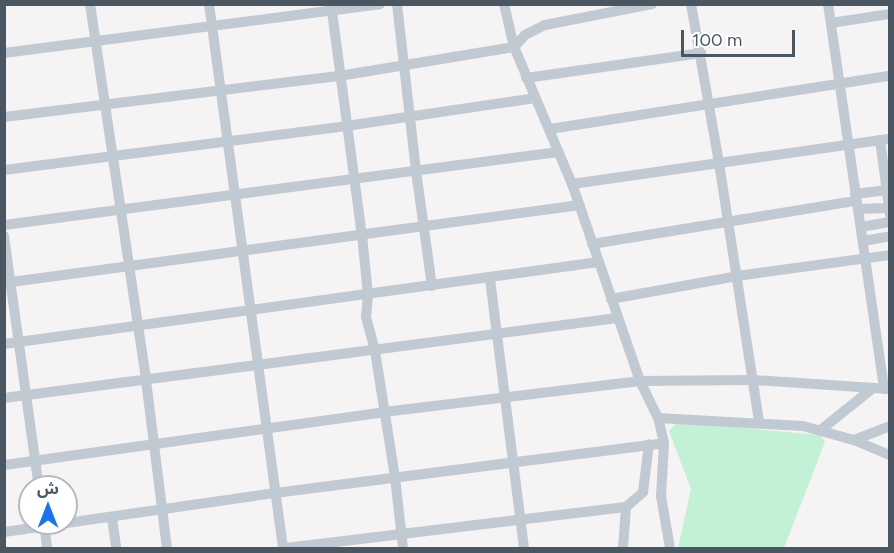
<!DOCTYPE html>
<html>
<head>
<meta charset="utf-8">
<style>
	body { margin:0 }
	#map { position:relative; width:894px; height:553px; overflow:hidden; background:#f5f3f3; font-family:Figtree,"Noto Sans Arabic",sans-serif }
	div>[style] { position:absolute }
	.green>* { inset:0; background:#c3f1d5 }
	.minor>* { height:10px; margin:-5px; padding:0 5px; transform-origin:5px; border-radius:5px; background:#c1cad2 }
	span { translate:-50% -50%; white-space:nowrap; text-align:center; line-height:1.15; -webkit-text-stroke:4.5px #fff; paint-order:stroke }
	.frame { position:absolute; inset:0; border:6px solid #4a5661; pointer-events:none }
	.north { position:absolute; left:18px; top:475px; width:60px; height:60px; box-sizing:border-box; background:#fff; border:2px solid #b7bbc0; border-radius:50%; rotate:0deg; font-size:16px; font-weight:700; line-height:24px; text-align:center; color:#4a5661 }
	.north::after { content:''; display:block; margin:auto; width:21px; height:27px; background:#1a73e8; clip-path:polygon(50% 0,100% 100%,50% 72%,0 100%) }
	.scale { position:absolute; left:681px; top:30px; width:114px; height:27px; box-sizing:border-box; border:3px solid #4a5661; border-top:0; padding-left:8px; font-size:18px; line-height:21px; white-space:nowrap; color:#4a5661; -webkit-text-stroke:4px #fff; paint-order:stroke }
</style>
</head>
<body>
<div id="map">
	<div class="green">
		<i style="clip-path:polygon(677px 422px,820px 435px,825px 442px,784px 548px,678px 548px,691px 489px,669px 431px)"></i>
	</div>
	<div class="minor">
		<i style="left:90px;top:4px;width:380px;rotate:81.5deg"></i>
		<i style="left:146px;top:380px;width:169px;rotate:82.9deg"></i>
		<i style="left:209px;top:4px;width:549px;rotate:82.25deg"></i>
		<i style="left:331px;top:4px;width:233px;rotate:82.4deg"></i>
		<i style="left:362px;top:235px;width:60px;rotate:84.3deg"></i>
		<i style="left:368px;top:295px;width:22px;rotate:95deg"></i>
		<i style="left:366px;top:317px;width:35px;rotate:75deg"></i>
		<i style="left:375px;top:351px;width:128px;rotate:81deg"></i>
		<i style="left:395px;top:477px;width:71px;rotate:83.6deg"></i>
		<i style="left:397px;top:4px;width:168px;rotate:83.5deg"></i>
		<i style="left:416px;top:171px;width:116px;rotate:82.1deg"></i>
		<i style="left:691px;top:4px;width:161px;rotate:80deg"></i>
		<i style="left:719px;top:163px;width:262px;rotate:81.2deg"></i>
		<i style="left:828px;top:4px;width:389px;rotate:81.7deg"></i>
		<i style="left:831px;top:23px;width:60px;rotate:-8.7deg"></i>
		<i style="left:4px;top:53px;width:379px;rotate:-7.4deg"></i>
		<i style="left:526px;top:78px;width:177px;rotate:-8.1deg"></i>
		<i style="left:4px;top:117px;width:337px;rotate:-7deg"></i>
		<i style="left:339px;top:76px;width:177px;rotate:-9.4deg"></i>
		<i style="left:514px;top:47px;width:16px;rotate:-47deg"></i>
		<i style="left:525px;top:35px;width:22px;rotate:-27deg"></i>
		<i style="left:545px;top:25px;width:109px;rotate:-11.1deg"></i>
		<i style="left:550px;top:129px;width:344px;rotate:-8.9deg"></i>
		<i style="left:880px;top:140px;width:76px;rotate:82.4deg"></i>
		<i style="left:4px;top:170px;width:345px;rotate:-7.3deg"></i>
		<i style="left:346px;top:126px;width:191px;rotate:-8.4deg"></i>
		<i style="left:572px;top:184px;width:321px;rotate:-8.1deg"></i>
		<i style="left:855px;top:194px;width:35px;rotate:-7deg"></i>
		<i style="left:858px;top:209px;width:30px;rotate:-2deg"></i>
		<i style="left:4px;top:225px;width:559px;rotate:-7.51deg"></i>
		<i style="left:861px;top:227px;width:29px;rotate:-10deg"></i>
		<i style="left:4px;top:236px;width:253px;rotate:82.1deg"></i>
		<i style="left:863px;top:241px;width:27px;rotate:-10deg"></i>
		<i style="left:592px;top:244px;width:267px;rotate:-9.3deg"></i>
		<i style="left:490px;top:279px;width:271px;rotate:82.8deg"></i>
		<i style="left:4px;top:283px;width:581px;rotate:-7.71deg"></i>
		<i style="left:611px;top:299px;width:128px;rotate:-10.3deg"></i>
		<i style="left:737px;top:276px;width:154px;rotate:-7.8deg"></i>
		<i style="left:4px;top:344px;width:600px;rotate:-7.86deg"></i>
		<i style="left:4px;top:398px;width:618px;rotate:-7.44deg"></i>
		<i style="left:658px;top:418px;width:145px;rotate:3.2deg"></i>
		<i style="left:803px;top:426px;width:53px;rotate:15.4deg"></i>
		<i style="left:854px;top:440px;width:39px;rotate:23deg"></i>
		<i style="left:822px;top:429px;width:65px;rotate:-38.8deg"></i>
		<i style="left:854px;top:440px;width:39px;rotate:-21deg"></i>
		<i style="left:664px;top:443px;width:53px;rotate:93.2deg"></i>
		<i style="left:661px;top:496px;width:53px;rotate:80.2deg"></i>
		<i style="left:4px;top:465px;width:384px;rotate:-7.9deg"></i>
		<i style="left:384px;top:412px;width:258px;rotate:-6.9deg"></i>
		<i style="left:640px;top:381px;width:113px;rotate:-0.5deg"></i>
		<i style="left:753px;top:380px;width:137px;rotate:3.8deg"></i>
		<i style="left:112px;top:518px;width:30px;rotate:82deg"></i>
		<i style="left:44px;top:523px;width:25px;rotate:83deg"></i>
		<i style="left:4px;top:532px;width:274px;rotate:-8.2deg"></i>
		<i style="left:275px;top:493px;width:392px;rotate:-7.3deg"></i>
		<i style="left:664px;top:443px;width:26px;rotate:-103deg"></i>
		<i style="left:658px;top:418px;width:41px;rotate:-115.9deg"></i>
		<i style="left:640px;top:381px;width:208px;rotate:-109deg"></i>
		<i style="left:572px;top:184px;width:149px;rotate:-112.9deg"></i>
		<i style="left:514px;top:47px;width:44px;rotate:-103.1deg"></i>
		<i style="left:286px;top:548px;width:342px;rotate:-6.9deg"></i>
		<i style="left:626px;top:507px;width:23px;rotate:-41deg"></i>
		<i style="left:643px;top:492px;width:48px;rotate:-82.9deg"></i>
		<i style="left:623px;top:548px;width:41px;rotate:-85.8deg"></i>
	</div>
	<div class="frame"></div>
	<div class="north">ش</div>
	<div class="scale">100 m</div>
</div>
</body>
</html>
